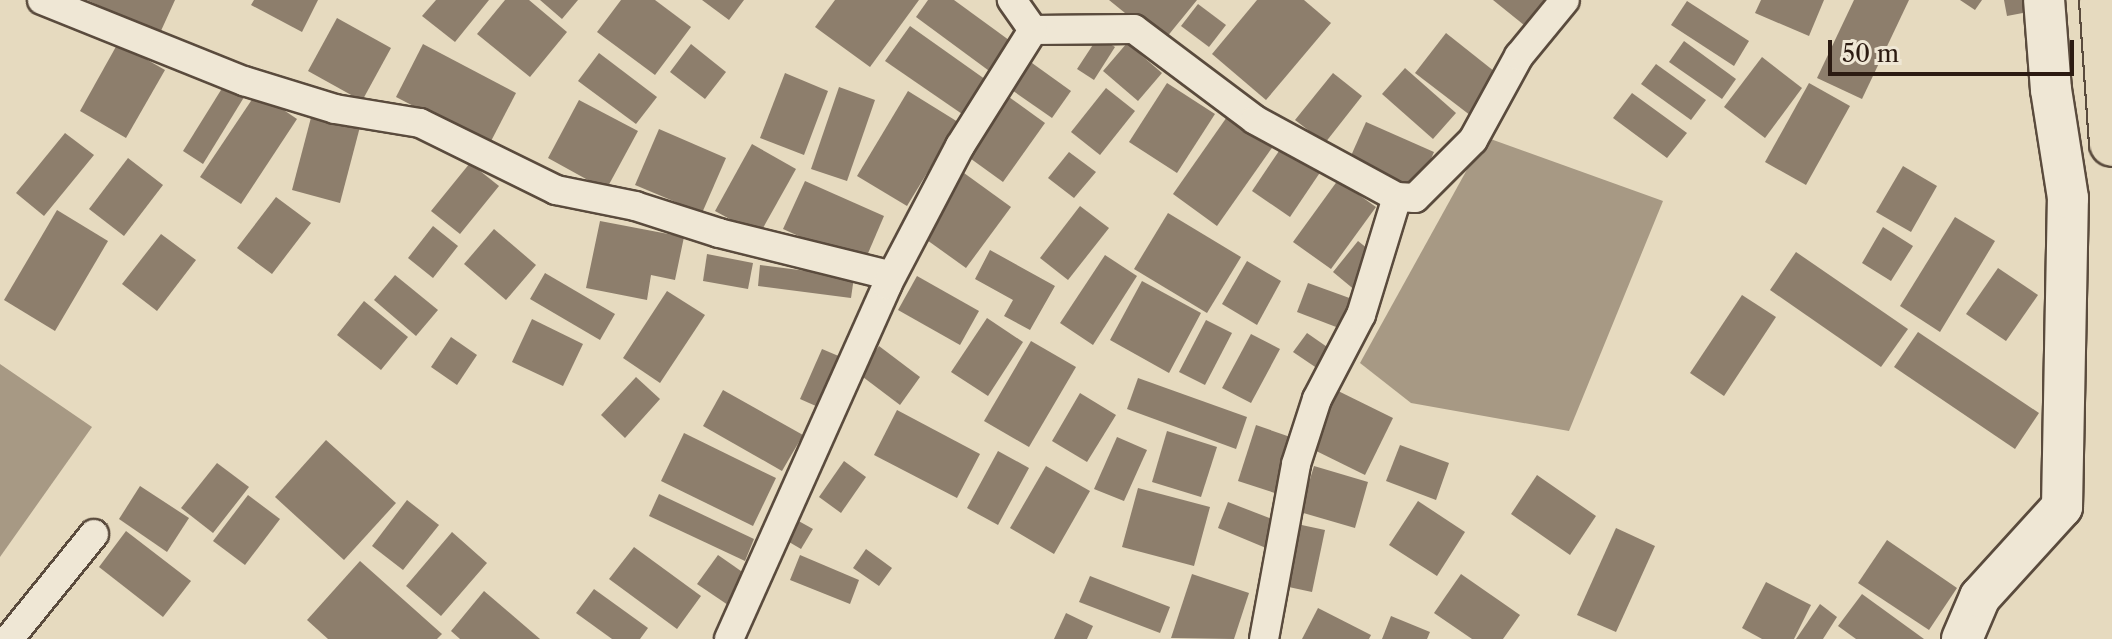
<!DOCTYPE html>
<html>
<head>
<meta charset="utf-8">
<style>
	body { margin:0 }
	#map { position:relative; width:2112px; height:639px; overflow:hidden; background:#e6dabf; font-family:"Libre Caslon Text",serif }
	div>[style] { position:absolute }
	.water>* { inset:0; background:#a79984 }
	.building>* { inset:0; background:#8d7e6c }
	.roads { filter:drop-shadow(2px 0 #5a4b3d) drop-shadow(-2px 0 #5a4b3d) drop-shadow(0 2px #5a4b3d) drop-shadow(0 -2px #5a4b3d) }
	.street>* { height:28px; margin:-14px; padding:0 14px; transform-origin:14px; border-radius:14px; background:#efe7d5 }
	.secondary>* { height:40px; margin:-20px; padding:0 20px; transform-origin:20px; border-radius:20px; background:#efe7d5 }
	.highway>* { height:44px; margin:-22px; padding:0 22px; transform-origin:22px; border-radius:22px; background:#e6dabf }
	span { translate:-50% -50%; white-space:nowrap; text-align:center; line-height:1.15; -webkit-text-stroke:7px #efe7d5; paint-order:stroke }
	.scale { position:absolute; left:1828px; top:40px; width:246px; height:36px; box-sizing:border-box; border:4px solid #2c1b12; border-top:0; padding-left:10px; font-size:24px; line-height:28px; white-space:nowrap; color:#2c1b12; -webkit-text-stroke:6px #efe7d5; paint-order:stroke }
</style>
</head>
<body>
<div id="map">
	<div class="water">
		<i style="clip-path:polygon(1485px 137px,1663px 201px,1569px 431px,1411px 403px,1360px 363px)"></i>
		<i style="clip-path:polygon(0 364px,92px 427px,0 557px)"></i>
	</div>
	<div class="building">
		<i style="clip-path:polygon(87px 0,175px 0,160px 33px)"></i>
		<i style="clip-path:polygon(254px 0,318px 0,302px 32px,251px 5px)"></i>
		<i style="clip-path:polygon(436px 0,489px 0,455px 42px,422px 16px)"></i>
		<i style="clip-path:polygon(505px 0,529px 0,567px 32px,530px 77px,477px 34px)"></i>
		<i style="clip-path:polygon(540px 0,578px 0,562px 19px)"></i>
		<i style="clip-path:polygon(621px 0,655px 0,691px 27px,655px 75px,597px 32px)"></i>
		<i style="clip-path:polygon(702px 0,744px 0,729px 20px)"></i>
		<i style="clip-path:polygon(835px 0,919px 0,870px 67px,815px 27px)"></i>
		<i style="clip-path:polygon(928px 0,954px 0,1013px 43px,992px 73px,916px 17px)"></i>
		<i style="clip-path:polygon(1109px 0,1197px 0,1162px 43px)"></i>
		<i style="clip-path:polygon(1257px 0,1304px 0,1331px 23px,1266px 100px,1212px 54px)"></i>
		<i style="clip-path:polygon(1493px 0,1544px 0,1524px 25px)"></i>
		<i style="clip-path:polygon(1761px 0,1824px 0,1809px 36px,1755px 13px)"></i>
		<i style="clip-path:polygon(1854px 0,1909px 0,1862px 99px,1817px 78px)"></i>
		<i style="clip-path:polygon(1960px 0,1982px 0,1975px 10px)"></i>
		<i style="clip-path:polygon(2004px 0,2026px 0,2028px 12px,2007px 16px)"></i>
		<i style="clip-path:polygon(1687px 1px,1749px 41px,1734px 66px,1671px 25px)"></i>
		<i style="clip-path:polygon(1198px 4px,1226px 25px,1209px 47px,1181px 26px)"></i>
		<i style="clip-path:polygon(337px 18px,391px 48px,362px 101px,308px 71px)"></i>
		<i style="clip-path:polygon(910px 26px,989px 82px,965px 116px,885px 61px)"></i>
		<i style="clip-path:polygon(1446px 33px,1509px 83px,1479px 122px,1415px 73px)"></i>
		<i style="clip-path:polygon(1098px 37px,1115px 47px,1094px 80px,1077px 69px)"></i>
		<i style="clip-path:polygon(1684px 41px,1736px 79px,1722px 99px,1669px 62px)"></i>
		<i style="clip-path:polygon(118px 43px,165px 70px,126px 138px,80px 111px)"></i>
		<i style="clip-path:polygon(1127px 43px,1162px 73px,1138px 101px,1103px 71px)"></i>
		<i style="clip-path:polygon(423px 44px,516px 93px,489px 145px,396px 97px)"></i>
		<i style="clip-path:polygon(691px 44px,726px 72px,705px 99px,670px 72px)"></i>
		<i style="clip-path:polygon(599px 53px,657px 97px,636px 124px,578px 81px)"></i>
		<i style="clip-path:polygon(1762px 57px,1802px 88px,1765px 138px,1724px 107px)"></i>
		<i style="clip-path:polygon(1025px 58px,1071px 91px,1052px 118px,1006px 86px)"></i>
		<i style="clip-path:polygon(1656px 64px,1706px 100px,1691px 120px,1641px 84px)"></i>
		<i style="clip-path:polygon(1405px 68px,1456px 113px,1433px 139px,1382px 94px)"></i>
		<i style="clip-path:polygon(785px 73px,828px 91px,804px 155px,760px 138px)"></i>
		<i style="clip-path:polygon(1333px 73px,1362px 96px,1325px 143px,1295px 120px)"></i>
		<i style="clip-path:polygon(226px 82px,246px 94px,203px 164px,183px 151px)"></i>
		<i style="clip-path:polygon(1167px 83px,1215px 114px,1177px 173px,1129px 142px)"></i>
		<i style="clip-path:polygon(1809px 83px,1850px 106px,1806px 185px,1765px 162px)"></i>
		<i style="clip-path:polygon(839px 87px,875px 100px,847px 181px,811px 169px)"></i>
		<i style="clip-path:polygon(1106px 88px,1135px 111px,1100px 155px,1071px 132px)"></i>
		<i style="clip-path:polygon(908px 91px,958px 122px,907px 206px,857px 176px)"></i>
		<i style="clip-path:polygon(257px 92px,297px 119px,241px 204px,200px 177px)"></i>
		<i style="clip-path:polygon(1632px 93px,1687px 133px,1667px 158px,1613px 118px)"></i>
		<i style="clip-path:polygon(1009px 97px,1045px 123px,1003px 182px,967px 156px)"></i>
		<i style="clip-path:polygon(579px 100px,638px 131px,606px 190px,548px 158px)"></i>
		<i style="clip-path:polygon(313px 110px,361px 123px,340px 203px,292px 190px)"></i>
		<i style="clip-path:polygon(1229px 114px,1274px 145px,1217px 226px,1173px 194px)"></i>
		<i style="clip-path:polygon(1366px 122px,1434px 152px,1418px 189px,1350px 158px)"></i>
		<i style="clip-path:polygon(659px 129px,726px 158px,702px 213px,635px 185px)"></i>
		<i style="clip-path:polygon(65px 133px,94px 155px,44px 216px,16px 193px)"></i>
		<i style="clip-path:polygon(752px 144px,796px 169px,759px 235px,715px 211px)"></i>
		<i style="clip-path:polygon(1283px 145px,1321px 171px,1290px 217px,1252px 191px)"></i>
		<i style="clip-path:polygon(1069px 152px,1096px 172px,1074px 198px,1048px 178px)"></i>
		<i style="clip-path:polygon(128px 158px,163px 185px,124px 236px,89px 209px)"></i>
		<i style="clip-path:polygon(470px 163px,499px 186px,460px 234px,431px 211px)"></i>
		<i style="clip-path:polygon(1903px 166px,1937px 186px,1911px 232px,1876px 212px)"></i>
		<i style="clip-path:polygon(964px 173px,1011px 207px,966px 268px,920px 235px)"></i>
		<i style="clip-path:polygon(1338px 180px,1376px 207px,1331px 269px,1293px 242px)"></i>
		<i style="clip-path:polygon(805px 181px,884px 216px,863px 265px,783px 229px)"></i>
		<i style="clip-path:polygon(276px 197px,311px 223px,272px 274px,237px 248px)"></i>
		<i style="clip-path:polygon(1080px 206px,1109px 228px,1068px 280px,1040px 258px)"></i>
		<i style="clip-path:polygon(57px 210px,108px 241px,55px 331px,4px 300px)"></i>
		<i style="clip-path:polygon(1168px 213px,1241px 257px,1207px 313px,1134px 269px)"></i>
		<i style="clip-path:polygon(1955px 217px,1995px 241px,1940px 332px,1900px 306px)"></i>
		<i style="clip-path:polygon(600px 221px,684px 237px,675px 280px,651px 275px,647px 300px,586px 288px)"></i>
		<i style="clip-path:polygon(433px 226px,458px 246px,433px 278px,408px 258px)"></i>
		<i style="clip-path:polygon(1883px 227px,1913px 246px,1891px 281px,1862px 263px)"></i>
		<i style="clip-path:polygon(494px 229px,536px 265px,506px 300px,464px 264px)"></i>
		<i style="clip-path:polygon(161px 234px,196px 260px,157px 311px,122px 284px)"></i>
		<i style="clip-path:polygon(1358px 241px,1387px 264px,1362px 296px,1333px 272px)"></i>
		<i style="clip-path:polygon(990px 250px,1055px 286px,1030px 330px,1004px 316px,1013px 300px,975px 279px)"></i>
		<i style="clip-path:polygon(1796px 252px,1908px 329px,1881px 367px,1770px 290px)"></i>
		<i style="clip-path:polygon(707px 254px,753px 263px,748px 289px,703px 281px)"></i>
		<i style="clip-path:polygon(1105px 255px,1137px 276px,1093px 345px,1060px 323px)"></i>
		<i style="clip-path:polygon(1247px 261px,1281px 281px,1257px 325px,1222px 304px)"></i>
		<i style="clip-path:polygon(760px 265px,854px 277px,851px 298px,758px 286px)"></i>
		<i style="clip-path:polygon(1998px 268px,2038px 295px,2006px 341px,1966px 314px)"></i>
		<i style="clip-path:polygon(545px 273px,615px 314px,600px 340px,530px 299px)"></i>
		<i style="clip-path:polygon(395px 275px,438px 310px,416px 336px,374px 300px)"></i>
		<i style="clip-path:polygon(917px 276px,979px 311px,960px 345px,898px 310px)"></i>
		<i style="clip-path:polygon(1142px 281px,1201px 313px,1169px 373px,1110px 340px)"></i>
		<i style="clip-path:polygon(1308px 283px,1355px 300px,1344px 330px,1297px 312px)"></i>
		<i style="clip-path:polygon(667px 291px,705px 315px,660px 383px,623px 358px)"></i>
		<i style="clip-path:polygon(1742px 295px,1776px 317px,1724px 396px,1690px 373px)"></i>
		<i style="clip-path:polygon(364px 301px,408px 337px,381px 370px,337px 335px)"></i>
		<i style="clip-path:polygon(987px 318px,1023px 342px,988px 396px,951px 372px)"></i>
		<i style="clip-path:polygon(532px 319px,583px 344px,563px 386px,512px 362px)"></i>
		<i style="clip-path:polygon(1206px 320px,1232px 333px,1205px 385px,1179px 372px)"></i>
		<i style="clip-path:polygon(1918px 332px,2039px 413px,2015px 449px,1894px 367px)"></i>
		<i style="clip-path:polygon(1307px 333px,1343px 358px,1330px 377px,1293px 352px)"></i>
		<i style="clip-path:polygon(1251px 334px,1280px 349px,1251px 403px,1222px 388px)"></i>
		<i style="clip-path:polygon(451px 337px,477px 355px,457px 385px,431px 367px)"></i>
		<i style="clip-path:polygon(1031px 341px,1076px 367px,1029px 447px,984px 421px)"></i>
		<i style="clip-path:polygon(879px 346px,920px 377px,900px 405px,859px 374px)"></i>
		<i style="clip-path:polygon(822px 349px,848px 360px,825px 410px,800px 399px)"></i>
		<i style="clip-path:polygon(636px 377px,660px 399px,625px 438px,601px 415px)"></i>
		<i style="clip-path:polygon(1138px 378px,1247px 417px,1236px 449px,1127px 409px)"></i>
		<i style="clip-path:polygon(1328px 386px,1393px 418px,1365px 475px,1300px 443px)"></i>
		<i style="clip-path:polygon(723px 390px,803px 435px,782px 471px,703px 426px)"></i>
		<i style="clip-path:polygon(1080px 393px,1116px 415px,1087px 462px,1052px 441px)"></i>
		<i style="clip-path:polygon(897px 410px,980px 454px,957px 498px,874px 455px)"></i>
		<i style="clip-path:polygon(1256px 425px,1296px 439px,1278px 494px,1238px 481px)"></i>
		<i style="clip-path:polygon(1167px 431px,1217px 447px,1201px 497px,1152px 482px)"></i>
		<i style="clip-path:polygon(684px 433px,776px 478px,753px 526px,661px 481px)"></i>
		<i style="clip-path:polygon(1117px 437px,1147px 450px,1124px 501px,1094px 489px)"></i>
		<i style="clip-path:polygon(326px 440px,396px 503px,344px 560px,275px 497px)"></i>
		<i style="clip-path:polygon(1400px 445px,1449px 463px,1436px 500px,1386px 481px)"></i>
		<i style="clip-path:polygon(998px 451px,1029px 468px,998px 525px,967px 508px)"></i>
		<i style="clip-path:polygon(844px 461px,866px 477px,841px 513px,819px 497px)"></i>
		<i style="clip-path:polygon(217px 463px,249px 487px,213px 533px,181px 508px)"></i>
		<i style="clip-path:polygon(1046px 466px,1090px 491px,1054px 554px,1010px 528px)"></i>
		<i style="clip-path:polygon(1314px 466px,1368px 482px,1355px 528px,1300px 512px)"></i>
		<i style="clip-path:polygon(1537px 475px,1596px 516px,1570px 555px,1511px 514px)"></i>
		<i style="clip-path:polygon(140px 486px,189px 518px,167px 552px,119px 519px)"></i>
		<i style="clip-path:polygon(1138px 488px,1210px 507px,1194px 566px,1122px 547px)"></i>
		<i style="clip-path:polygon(659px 494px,754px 539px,745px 561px,649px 516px)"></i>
		<i style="clip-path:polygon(248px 495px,280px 519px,245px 565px,213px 541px)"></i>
		<i style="clip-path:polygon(407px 500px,439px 525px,403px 570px,372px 546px)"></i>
		<i style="clip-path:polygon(1418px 501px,1465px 532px,1437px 576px,1389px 545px)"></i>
		<i style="clip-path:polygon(1228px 502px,1277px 521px,1266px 548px,1218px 528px)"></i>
		<i style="clip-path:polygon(795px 519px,813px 529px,801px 549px,784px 539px)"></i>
		<i style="clip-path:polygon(1297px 524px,1325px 530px,1312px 592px,1284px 586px)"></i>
		<i style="clip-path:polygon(1616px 528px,1655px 546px,1616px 632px,1577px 615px)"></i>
		<i style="clip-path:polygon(126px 531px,191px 581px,163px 617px,99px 567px)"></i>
		<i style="clip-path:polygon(452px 532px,487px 563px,441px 616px,406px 586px)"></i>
		<i style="clip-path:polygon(1887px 540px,1957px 588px,1929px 630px,1858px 583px)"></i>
		<i style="clip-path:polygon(634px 547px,701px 596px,677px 629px,609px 579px)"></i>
		<i style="clip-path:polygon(866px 549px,892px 568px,879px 586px,853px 568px)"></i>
		<i style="clip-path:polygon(718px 555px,751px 578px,731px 607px,697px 584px)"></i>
		<i style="clip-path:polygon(800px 555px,859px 580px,850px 604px,790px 580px)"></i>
		<i style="clip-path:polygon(360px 561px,442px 634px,437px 639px,328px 639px,307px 620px)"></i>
		<i style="clip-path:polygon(1192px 574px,1249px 593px,1234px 639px,1171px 638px)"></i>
		<i style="clip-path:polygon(1461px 574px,1520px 615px,1503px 639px,1472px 639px,1434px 613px)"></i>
		<i style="clip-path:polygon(1090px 576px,1170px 607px,1160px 633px,1079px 602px)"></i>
		<i style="clip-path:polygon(1766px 582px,1811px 605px,1794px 639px,1762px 639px,1742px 628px)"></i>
		<i style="clip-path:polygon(594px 589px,648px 628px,640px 639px,612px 639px,576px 613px)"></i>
		<i style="clip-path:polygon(484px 591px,540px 639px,460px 639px,451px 631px)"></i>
		<i style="clip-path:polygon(1862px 594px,1924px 639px,1856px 639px,1838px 626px)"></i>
		<i style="clip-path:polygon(1820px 604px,1837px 617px,1823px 639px,1796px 639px)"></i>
		<i style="clip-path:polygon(1318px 608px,1371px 635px,1369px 639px,1302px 639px)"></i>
		<i style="clip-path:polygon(1066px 613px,1093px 626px,1087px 639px,1054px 639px)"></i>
		<i style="clip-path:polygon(1391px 616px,1430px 632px,1427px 639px,1382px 639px)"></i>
	</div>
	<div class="roads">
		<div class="street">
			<i style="left:42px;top:0;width:218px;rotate:21.9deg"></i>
			<i style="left:244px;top:81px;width:95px;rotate:17.1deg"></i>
			<i style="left:335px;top:109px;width:86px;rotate:9.4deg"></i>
			<i style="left:420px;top:123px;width:152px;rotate:26.2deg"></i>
			<i style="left:556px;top:190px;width:81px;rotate:11.4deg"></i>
			<i style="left:635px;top:206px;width:88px;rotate:17.8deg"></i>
			<i style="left:719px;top:233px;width:171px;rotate:13.9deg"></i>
			<i style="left:885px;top:274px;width:11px;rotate:80deg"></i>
			<i style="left:1033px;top:30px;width:101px;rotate:-0.6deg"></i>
			<i style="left:1134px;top:29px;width:151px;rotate:36.9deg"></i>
			<i style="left:1255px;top:120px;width:162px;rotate:28.5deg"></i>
			<i style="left:9px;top:639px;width:135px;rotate:-51deg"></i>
			<i style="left:729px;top:639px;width:388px;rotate:-65.9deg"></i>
			<i style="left:887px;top:285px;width:157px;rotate:-62.3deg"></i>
			<i style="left:960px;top:146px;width:137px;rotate:-57.8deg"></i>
			<i style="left:1033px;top:30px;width:37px;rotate:-125deg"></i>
			<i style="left:1264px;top:639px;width:178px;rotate:-79.6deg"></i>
			<i style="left:1296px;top:464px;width:68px;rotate:-72.1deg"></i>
			<i style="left:1317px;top:399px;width:95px;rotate:-62.4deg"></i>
			<i style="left:1361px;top:315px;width:123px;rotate:-73deg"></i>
			<i style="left:1397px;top:197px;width:18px;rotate:3deg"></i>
			<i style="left:1415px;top:198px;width:82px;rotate:-45deg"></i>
			<i style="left:1473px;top:140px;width:96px;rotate:-61.3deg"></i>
			<i style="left:1519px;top:56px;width:72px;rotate:-50.6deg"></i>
		</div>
		<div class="secondary">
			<i style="left:1962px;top:639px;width:46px;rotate:-66.8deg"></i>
			<i style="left:1980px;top:597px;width:122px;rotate:-47.7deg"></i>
			<i style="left:2062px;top:507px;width:309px;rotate:-88.9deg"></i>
			<i style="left:2068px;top:198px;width:109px;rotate:-98.9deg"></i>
			<i style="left:2051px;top:90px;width:90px;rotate:-94.4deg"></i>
		</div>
		<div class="highway">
			<i style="left:2102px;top:0;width:144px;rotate:86deg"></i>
		</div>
	</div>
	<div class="scale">50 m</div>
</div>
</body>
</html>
